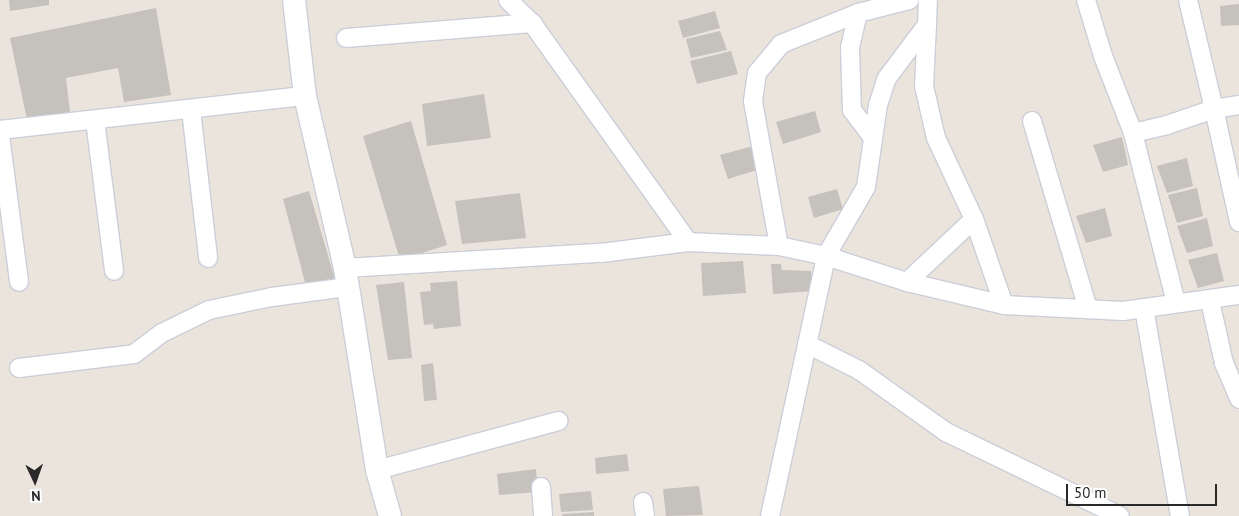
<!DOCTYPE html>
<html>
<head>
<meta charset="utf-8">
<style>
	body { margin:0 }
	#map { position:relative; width:1239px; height:516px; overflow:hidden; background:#eae4dc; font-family:"PT Sans",sans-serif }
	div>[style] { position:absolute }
	.building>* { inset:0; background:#c5c1bc }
	.roads { filter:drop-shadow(1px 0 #cbced9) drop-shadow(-1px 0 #cbced9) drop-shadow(0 1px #cbced9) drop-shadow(0 -1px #cbced9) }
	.minor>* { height:18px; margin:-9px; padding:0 9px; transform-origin:9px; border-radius:9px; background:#fff }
	.tertiary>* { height:22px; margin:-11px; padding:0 11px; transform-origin:11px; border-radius:11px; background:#fff }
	span { translate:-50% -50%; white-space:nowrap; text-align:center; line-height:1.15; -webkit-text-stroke:5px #fff; paint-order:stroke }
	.north { position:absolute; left:10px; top:456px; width:50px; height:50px; -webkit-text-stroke:4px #fff; paint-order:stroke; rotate:177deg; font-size:14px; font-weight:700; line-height:20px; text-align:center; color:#292929 }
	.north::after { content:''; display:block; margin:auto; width:18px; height:22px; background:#292929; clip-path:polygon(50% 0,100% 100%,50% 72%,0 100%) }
	.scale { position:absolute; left:1066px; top:484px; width:151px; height:22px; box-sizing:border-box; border:2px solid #292929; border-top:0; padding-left:6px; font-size:15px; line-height:18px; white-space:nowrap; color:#292929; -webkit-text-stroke:4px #fff; paint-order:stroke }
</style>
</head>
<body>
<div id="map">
	<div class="building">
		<i style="clip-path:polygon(9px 0,49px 0,49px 5px,10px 11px)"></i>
		<i style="clip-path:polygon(1239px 4px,1239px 25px,1221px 26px,1220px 6px)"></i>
		<i style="clip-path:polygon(156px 8px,171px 95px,124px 102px,118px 68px,66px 78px,70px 112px,27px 120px,10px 38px)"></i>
		<i style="clip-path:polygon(715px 11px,720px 28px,683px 38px,678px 21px)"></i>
		<i style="clip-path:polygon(720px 31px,727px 50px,691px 58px,686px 39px)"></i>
		<i style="clip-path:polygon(731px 51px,738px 74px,697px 84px,690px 61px)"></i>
		<i style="clip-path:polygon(484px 94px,491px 138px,427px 146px,422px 104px)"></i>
		<i style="clip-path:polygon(815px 111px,821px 132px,783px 144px,776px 122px)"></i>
		<i style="clip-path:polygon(411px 121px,447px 245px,400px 260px,363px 136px)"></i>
		<i style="clip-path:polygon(1122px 137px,1128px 165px,1103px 172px,1093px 145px)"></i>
		<i style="clip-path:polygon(753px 146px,760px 169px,728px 179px,720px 155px)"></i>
		<i style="clip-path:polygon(1187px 158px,1193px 186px,1167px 193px,1157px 166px)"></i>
		<i style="clip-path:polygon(1197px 188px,1203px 216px,1177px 223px,1168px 195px)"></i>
		<i style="clip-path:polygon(837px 189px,843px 209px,814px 218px,808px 197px)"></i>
		<i style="clip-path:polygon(309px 191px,337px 286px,307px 290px,283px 199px)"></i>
		<i style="clip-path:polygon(520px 193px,526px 238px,462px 244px,455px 201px)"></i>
		<i style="clip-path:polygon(1105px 208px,1112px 236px,1086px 243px,1076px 216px)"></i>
		<i style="clip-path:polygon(1207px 218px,1213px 246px,1187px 253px,1177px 226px)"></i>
		<i style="clip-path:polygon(1217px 253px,1224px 281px,1198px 288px,1188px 260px)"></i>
		<i style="clip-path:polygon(743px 261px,746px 293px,703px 296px,701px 263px)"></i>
		<i style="clip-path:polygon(771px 264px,781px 264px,782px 270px,811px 271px,813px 291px,773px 294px)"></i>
		<i style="clip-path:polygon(457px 281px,461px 326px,434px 329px,433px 324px,424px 325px,420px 292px,431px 291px,430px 283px)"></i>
		<i style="clip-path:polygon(404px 282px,412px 358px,388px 360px,376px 285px)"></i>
		<i style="clip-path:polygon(433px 363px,437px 400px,424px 401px,421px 365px)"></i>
		<i style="clip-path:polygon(627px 454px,629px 471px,596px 474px,595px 458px)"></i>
		<i style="clip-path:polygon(536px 469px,538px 492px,499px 495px,497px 474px)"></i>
		<i style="clip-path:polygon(699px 486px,703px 515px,666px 516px,663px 489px)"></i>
		<i style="clip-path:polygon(591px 491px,593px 510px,561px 512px,559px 494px)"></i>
		<i style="clip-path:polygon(594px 512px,594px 516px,562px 516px,562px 514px)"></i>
	</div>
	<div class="roads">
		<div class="minor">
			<i style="left:508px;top:0;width:33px;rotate:44deg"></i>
			<i style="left:532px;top:23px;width:269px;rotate:54.5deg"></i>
			<i style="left:1086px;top:0;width:59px;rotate:73.1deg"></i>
			<i style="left:1103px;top:56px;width:83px;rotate:68.7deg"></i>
			<i style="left:1133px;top:133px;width:35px;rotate:-13deg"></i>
			<i style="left:1167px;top:125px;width:50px;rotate:-18.8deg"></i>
			<i style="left:1214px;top:109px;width:112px;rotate:-103.4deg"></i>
			<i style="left:858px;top:13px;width:36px;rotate:103deg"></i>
			<i style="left:850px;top:48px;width:62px;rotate:88.2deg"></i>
			<i style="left:852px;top:110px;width:34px;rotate:53deg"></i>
			<i style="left:927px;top:25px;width:61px;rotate:92.8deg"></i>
			<i style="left:924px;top:86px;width:53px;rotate:77deg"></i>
			<i style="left:936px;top:138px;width:89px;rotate:64.9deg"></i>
			<i style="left:974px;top:219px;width:91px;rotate:70.8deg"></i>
			<i style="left:346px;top:38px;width:187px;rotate:-4.6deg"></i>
			<i style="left:1239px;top:105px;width:25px;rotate:171deg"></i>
			<i style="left:1214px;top:109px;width:116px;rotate:77.5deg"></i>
			<i style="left:191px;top:110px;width:149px;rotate:83.4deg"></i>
			<i style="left:95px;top:120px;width:152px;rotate:82.8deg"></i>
			<i style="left:1032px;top:121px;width:196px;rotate:73.4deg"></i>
			<i style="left:0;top:130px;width:307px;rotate:-6.4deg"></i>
			<i style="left:1133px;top:133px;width:175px;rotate:75.8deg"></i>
			<i style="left:0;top:135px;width:148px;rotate:82.6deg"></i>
			<i style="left:779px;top:246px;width:147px;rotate:-100.2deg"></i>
			<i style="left:753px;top:101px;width:28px;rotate:-82deg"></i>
			<i style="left:757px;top:73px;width:38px;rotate:-50deg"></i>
			<i style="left:781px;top:44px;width:83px;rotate:-21.9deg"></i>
			<i style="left:858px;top:13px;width:53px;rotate:-14.3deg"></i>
			<i style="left:345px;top:268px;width:256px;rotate:-3.4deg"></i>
			<i style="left:601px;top:253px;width:88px;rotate:-7.2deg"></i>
			<i style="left:688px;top:242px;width:91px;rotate:2.5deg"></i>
			<i style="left:779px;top:246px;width:48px;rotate:12deg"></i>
			<i style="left:826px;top:256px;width:85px;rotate:17.8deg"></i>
			<i style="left:907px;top:282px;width:100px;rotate:13.3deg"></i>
			<i style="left:1004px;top:305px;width:119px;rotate:2.9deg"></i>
			<i style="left:1123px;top:311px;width:117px;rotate:-7.9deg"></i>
			<i style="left:907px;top:282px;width:92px;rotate:-43.2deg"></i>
			<i style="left:1210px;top:301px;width:64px;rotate:77.3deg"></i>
			<i style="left:1224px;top:363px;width:39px;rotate:67deg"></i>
			<i style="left:1144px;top:308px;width:211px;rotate:80.2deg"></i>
			<i style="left:807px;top:344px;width:58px;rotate:26.6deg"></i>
			<i style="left:859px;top:370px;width:107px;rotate:35.5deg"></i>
			<i style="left:946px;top:432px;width:193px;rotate:25.8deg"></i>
			<i style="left:19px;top:368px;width:116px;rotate:-6.9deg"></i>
			<i style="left:134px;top:354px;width:35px;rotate:-37deg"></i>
			<i style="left:162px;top:333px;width:52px;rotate:-26.1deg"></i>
			<i style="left:209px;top:310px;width:64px;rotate:-11.7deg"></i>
			<i style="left:272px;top:297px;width:77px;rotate:-7.5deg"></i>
			<i style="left:377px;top:470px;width:188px;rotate:-15.1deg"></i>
			<i style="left:541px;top:487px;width:29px;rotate:86deg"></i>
			<i style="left:643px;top:502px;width:14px;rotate:82deg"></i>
			<i style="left:770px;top:516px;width:266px;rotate:-77.8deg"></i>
			<i style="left:826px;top:256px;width:80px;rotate:-59.9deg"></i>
			<i style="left:866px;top:187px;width:83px;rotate:-81.7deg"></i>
			<i style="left:878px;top:105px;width:28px;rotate:-72deg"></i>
			<i style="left:887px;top:78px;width:66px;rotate:-53deg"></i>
			<i style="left:927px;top:25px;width:25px;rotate:-88deg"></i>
		</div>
		<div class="tertiary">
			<i style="left:294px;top:0;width:97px;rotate:83.5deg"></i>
			<i style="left:305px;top:96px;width:177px;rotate:76.9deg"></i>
			<i style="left:345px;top:268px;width:205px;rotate:81deg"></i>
			<i style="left:377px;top:470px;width:48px;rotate:74.2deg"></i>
		</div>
	</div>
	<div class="north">N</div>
	<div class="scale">50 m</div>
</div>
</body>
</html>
